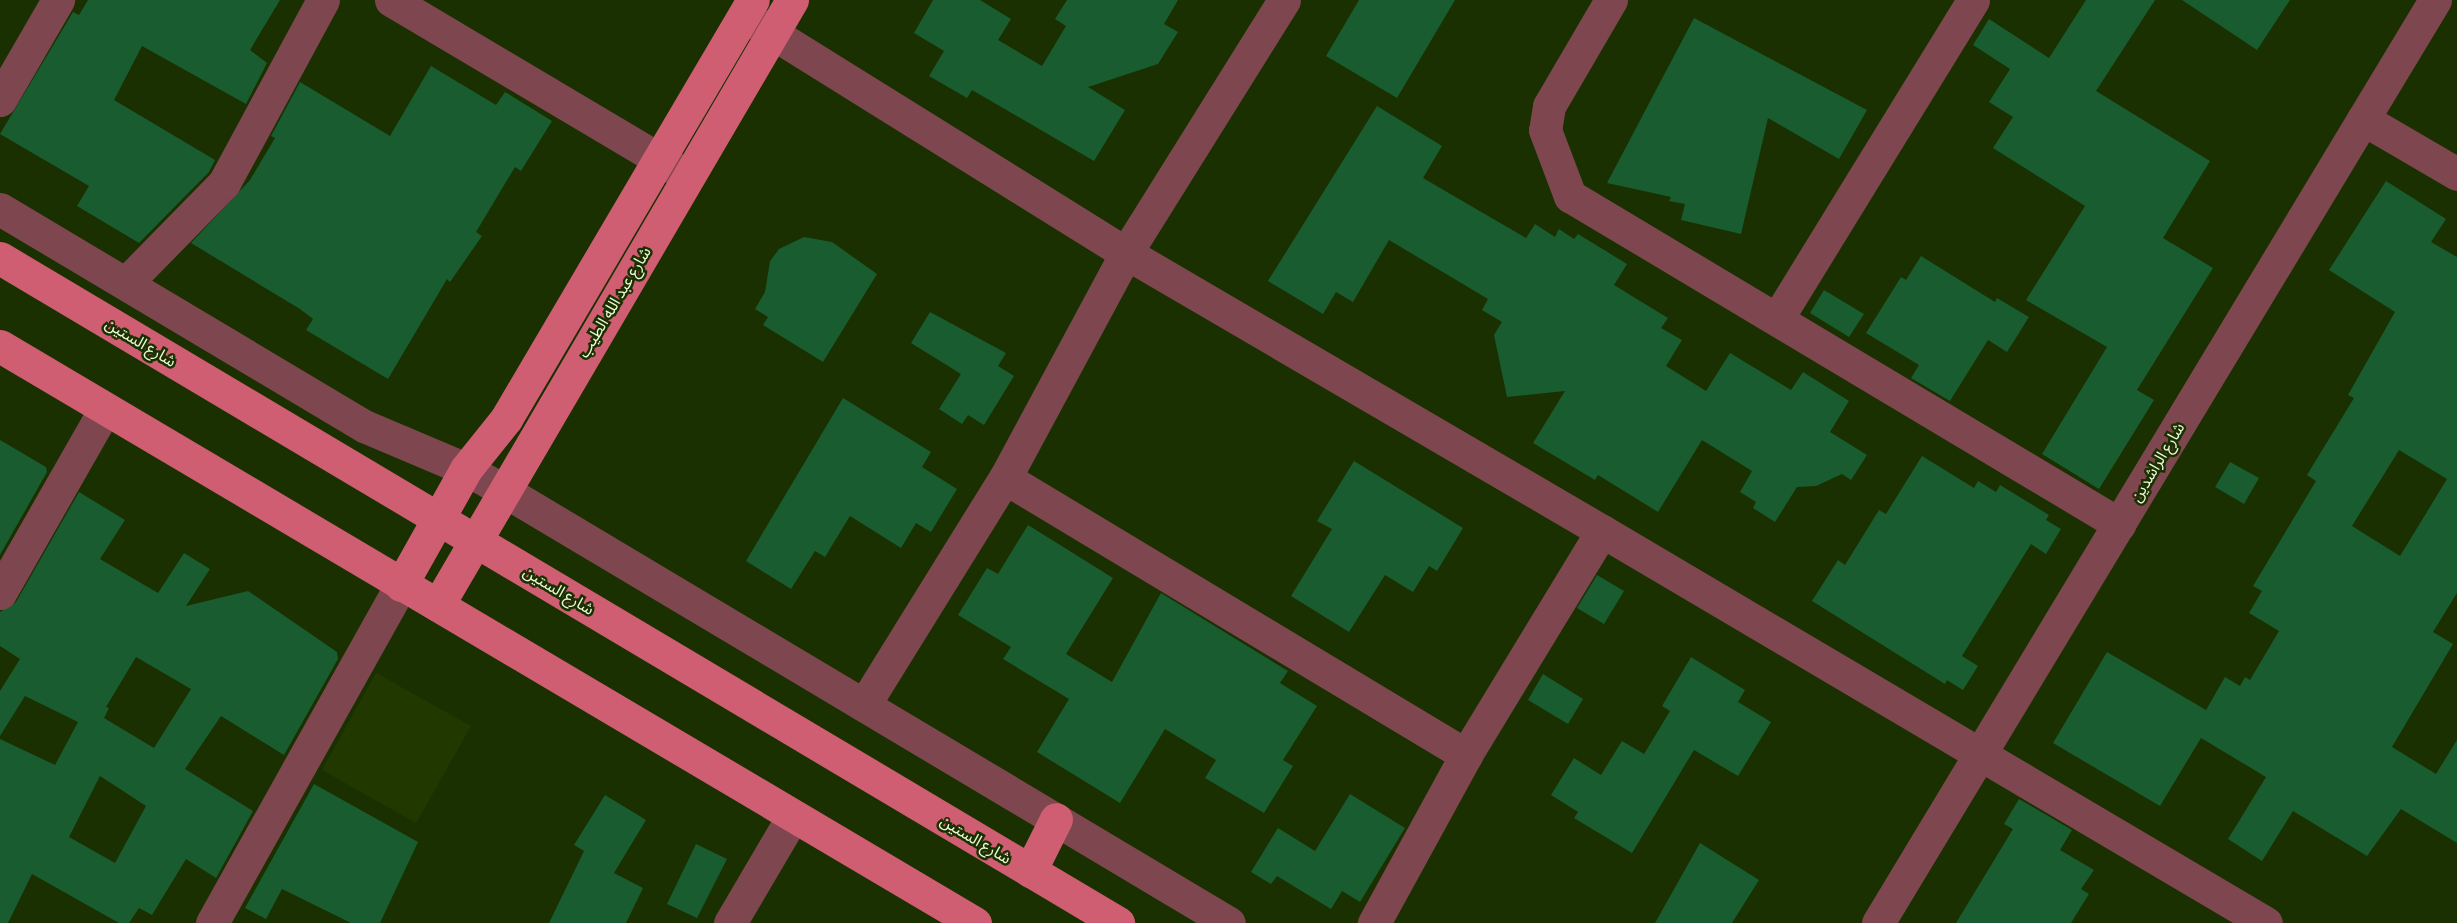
<!DOCTYPE html>
<html>
<head>
<meta charset="utf-8">
<style>
	body { margin:0 }
	#map { position:relative; width:2457px; height:923px; overflow:hidden; background:#1a3000; font-family:Commissioner,"Noto Sans Arabic",sans-serif }
	div>[style] { position:absolute }
	.built>* { inset:0; background:#213900 }
	.building>* { inset:0; background:#185c2f }
	.minor>* { height:33px; margin:-16.5px; padding:0 16.5px; transform-origin:16.5px; border-radius:16.5px; background:#7e464e }
	.major>* { height:33px; margin:-16.5px; padding:0 16.5px; transform-origin:16.5px; border-radius:16.5px; background:#d05e73 }
	span { translate:-50% -50%; white-space:nowrap; text-align:center; line-height:1.15; -webkit-text-stroke:5px #1a3000; paint-order:stroke }
	.street-label { font-size:16px; color:#e8fad8 }
</style>
</head>
<body>
<div id="map">
	<div class="built">
		<i style="clip-path:polygon(376px 673px,471px 726px,416px 823px,322px 770px)"></i>
	</div>
	<div class="building">
		<i style="clip-path:polygon(88px 0,280px 0,250px 50px,267px 63px,246px 104px,142px 46px,114px 100px,215px 160px,209px 172px,139px 243px,77px 206px,89px 186px,0 134px,73px 12px,79px 15px)"></i>
		<i style="clip-path:polygon(933px 0,980px 0,1011px 19px,998px 40px,1042px 66px,1066px 26px,1055px 19px,1067px 0,1178px 0,1164px 24px,1178px 32px,1158px 64px,1088px 87px,1125px 110px,1094px 161px,972px 90px,967px 98px,929px 76px,944px 51px,914px 33px)"></i>
		<i style="clip-path:polygon(1359px 0,1455px 0,1397px 98px,1326px 56px)"></i>
		<i style="clip-path:polygon(2086px 0,2155px 0,2096px 91px,2210px 161px,2163px 238px,2213px 268px,2137px 390px,2154px 400px,2099px 489px,2042px 454px,2107px 347px,2026px 300px,2085px 206px,1993px 148px,2013px 117px,1989px 102px,2010px 69px,1973px 45px,1989px 19px,2049px 58px)"></i>
		<i style="clip-path:polygon(2182px 0,2290px 0,2257px 50px)"></i>
		<i style="clip-path:polygon(1694px 18px,1867px 110px,1839px 159px,1768px 118px,1741px 234px,1681px 220px,1685px 204px,1669px 201px,1671px 197px,1607px 183px)"></i>
		<i style="clip-path:polygon(431px 66px,496px 105px,505px 92px,552px 121px,521px 171px,515px 167px,476px 232px,482px 236px,450px 282px,447px 279px,388px 379px,306px 330px,313px 319px,300px 309px,191px 243px,250px 180px,275px 138px,271px 136px,300px 82px,390px 136px)"></i>
		<i style="clip-path:polygon(1377px 106px,1442px 146px,1423px 178px,1526px 238px,1535px 224px,1555px 237px,1559px 229px,1574px 239px,1578px 234px,1627px 264px,1614px 285px,1668px 318px,1661px 328px,1682px 340px,1666px 366px,1706px 391px,1730px 353px,1791px 390px,1803px 372px,1849px 401px,1830px 432px,1867px 455px,1851px 480px,1842px 474px,1816px 486px,1797px 487px,1775px 522px,1753px 508px,1756px 502px,1740px 492px,1752px 471px,1702px 440px,1658px 512px,1598px 475px,1595px 480px,1533px 443px,1565px 391px,1507px 397px,1494px 335px,1502px 322px,1482px 310px,1488px 299px,1389px 240px,1353px 302px,1336px 292px,1323px 314px,1268px 281px)"></i>
		<i style="clip-path:polygon(evenodd,2386px 181px,2446px 219px,2431px 242px,2457px 257px,2457px 593px,2433px 632px,2453px 644px,2392px 747px,2436px 774px,2457px 740px,2457px 843px,2401px 809px,2367px 856px,2293px 811px,2262px 861px,2228px 839px,2266px 777px,2201px 738px,2160px 806px,2053px 743px,2107px 652px,2206px 710px,2225px 677px,2240px 686px,2245px 677px,2250px 680px,2279px 631px,2249px 613px,2262px 591px,2253px 586px,2316px 481px,2307px 475px,2354px 398px,2348px 395px,2395px 312px,2329px 270px,2386px 181px,2399px 450px,2447px 479px,2400px 556px,2352px 526px,2399px 450px)"></i>
		<i style="clip-path:polygon(804px 237px,832px 242px,877px 274px,823px 362px,763px 325px,768px 317px,755px 309px,765px 292px,770px 261px,779px 249px)"></i>
		<i style="clip-path:polygon(1921px 256px,1995px 302px,1997px 298px,2029px 317px,2007px 352px,1988px 340px,1950px 401px,1911px 378px,1919px 365px,1866px 333px,1901px 277px,1906px 280px)"></i>
		<i style="clip-path:polygon(1824px 290px,1864px 314px,1849px 337px,1810px 313px)"></i>
		<i style="clip-path:polygon(930px 312px,1006px 353px,998px 366px,1014px 376px,984px 425px,968px 415px,962px 424px,939px 409px,961px 374px,911px 343px)"></i>
		<i style="clip-path:polygon(843px 398px,931px 452px,922px 467px,957px 489px,931px 532px,916px 523px,901px 548px,850px 516px,825px 557px,815px 551px,791px 589px,746px 561px)"></i>
		<i style="clip-path:polygon(0 440px,46px 467px,47px 472px,0 555px)"></i>
		<i style="clip-path:polygon(1922px 456px,1974px 488px,1978px 481px,1996px 492px,2000px 485px,2049px 515px,2046px 520px,2061px 529px,2046px 554px,2031px 544px,1962px 656px,1978px 666px,1963px 690px,1947px 680px,1945px 684px,1812px 601px,1838px 560px,1845px 565px,1879px 510px,1886px 514px)"></i>
		<i style="clip-path:polygon(1354px 461px,1463px 528px,1437px 571px,1429px 566px,1413px 592px,1385px 575px,1349px 632px,1291px 596px,1332px 529px,1317px 521px)"></i>
		<i style="clip-path:polygon(2230px 462px,2259px 478px,2244px 504px,2215px 487px)"></i>
		<i style="clip-path:polygon(evenodd,79px 492px,125px 520px,100px 559px,158px 593px,184px 553px,210px 569px,186px 606px,248px 591px,337px 652px,338px 659px,284px 755px,221px 716px,185px 769px,253px 811px,216px 878px,186px 859px,152px 915px,139px 908px,129px 923px,119px 923px,32px 874px,8px 923px,0 923px,0 739px,55px 765px,78px 722px,25px 696px,0 736px,0 691px,20px 659px,0 646px,0 612px,16px 602px,79px 492px,136px 657px,191px 689px,154px 748px,104px 718px,109px 708px,106px 707px,136px 657px,79px 492px,100px 776px,146px 806px,115px 863px,69px 837px,100px 776px)"></i>
		<i style="clip-path:polygon(1028px 525px,1113px 578px,1066px 654px,1112px 682px,1161px 593px,1288px 671px,1280px 683px,1317px 706px,1283px 760px,1293px 766px,1264px 813px,1205px 778px,1216px 760px,1165px 729px,1120px 803px,1037px 752px,1069px 699px,1003px 659px,1011px 647px,958px 615px,987px 568px,998px 574px)"></i>
		<i style="clip-path:polygon(1597px 575px,1624px 591px,1604px 624px,1577px 608px)"></i>
		<i style="clip-path:polygon(1691px 657px,1745px 690px,1738px 702px,1771px 722px,1738px 776px,1694px 750px,1632px 853px,1574px 818px,1578px 812px,1551px 795px,1574px 758px,1601px 775px,1622px 741px,1644px 754px,1670px 711px,1662px 706px)"></i>
		<i style="clip-path:polygon(1543px 674px,1583px 699px,1568px 724px,1528px 700px)"></i>
		<i style="clip-path:polygon(314px 784px,418px 842px,380px 923px,351px 923px,282px 889px,266px 919px,245px 908px)"></i>
		<i style="clip-path:polygon(1350px 794px,1405px 828px,1360px 902px,1342px 891px,1331px 909px,1277px 876px,1271px 884px,1251px 872px,1278px 828px,1315px 851px)"></i>
		<i style="clip-path:polygon(605px 795px,646px 820px,614px 873px,643px 888px,626px 923px,549px 923px,584px 851px,574px 845px)"></i>
		<i style="clip-path:polygon(2019px 799px,2072px 830px,2060px 850px,2094px 870px,2081px 889px,2089px 894px,2071px 923px,1956px 923px,2013px 829px,2004px 824px)"></i>
		<i style="clip-path:polygon(1700px 843px,1759px 880px,1732px 923px,1655px 923px)"></i>
		<i style="clip-path:polygon(696px 844px,727px 859px,697px 918px,667px 904px)"></i>
	</div>
	<div class="minor">
		<i style="left:391px;top:0;width:345px;rotate:30.7deg"></i>
		<i style="left:1611px;top:0;width:123px;rotate:120.3deg"></i>
		<i style="left:1549px;top:106px;width:24px;rotate:99deg"></i>
		<i style="left:1545px;top:130px;width:71px;rotate:69.3deg"></i>
		<i style="left:1570px;top:196px;width:640px;rotate:30.86deg"></i>
		<i style="left:748px;top:18px;width:445px;rotate:31.9deg"></i>
		<i style="left:1126px;top:253px;width:551px;rotate:30.29deg"></i>
		<i style="left:1602px;top:531px;width:262px;rotate:121.3deg"></i>
		<i style="left:1466px;top:755px;width:192px;rotate:118.7deg"></i>
		<i style="left:0;top:100px;width:116px;rotate:-59.9deg"></i>
		<i style="left:2363px;top:119px;width:109px;rotate:30.3deg"></i>
		<i style="left:0;top:209px;width:424px;rotate:30.8deg"></i>
		<i style="left:364px;top:426px;width:111px;rotate:22.9deg"></i>
		<i style="left:466px;top:469px;width:43px;rotate:29.6deg"></i>
		<i style="left:503px;top:490px;width:845px;rotate:30.81deg"></i>
		<i style="left:127px;top:282px;width:139px;rotate:-45.6deg"></i>
		<i style="left:224px;top:183px;width:208px;rotate:-61.6deg"></i>
		<i style="left:1777px;top:319px;width:374px;rotate:-58.4deg"></i>
		<i style="left:1005px;top:478px;width:538px;rotate:31deg"></i>
		<i style="left:1602px;top:531px;width:771px;rotate:30.56deg"></i>
		<i style="left:0;top:593px;width:212px;rotate:-60.3deg"></i>
		<i style="left:864px;top:705px;width:267px;rotate:-58.2deg"></i>
		<i style="left:1005px;top:478px;width:255px;rotate:-61.7deg"></i>
		<i style="left:1126px;top:253px;width:298px;rotate:-58deg"></i>
		<i style="left:212px;top:923px;width:387px;rotate:-60.8deg"></i>
		<i style="left:730px;top:923px;width:124px;rotate:-59.5deg"></i>
		<i style="left:1878px;top:923px;width:1078px;rotate:-58.89deg"></i>
	</div>
	<div class="major">
		<i style="left:0;top:258px;width:1301px;rotate:30.74deg"></i>
		<i style="left:0;top:346px;width:1133px;rotate:30.62deg"></i>
		<i style="left:401px;top:585px;width:133px;rotate:-60.7deg"></i>
		<i style="left:466px;top:469px;width:64px;rotate:-51.3deg"></i>
		<i style="left:506px;top:419px;width:486px;rotate:-59.5deg"></i>
		<i style="left:438px;top:605px;width:701px;rotate:-59.67deg"></i>
		<i style="left:1030px;top:871px;width:58px;rotate:-63.4deg"></i>
	</div>
	<div class="street-label">
		<span style="left:614px;top:302px;rotate:-59deg">شارع عبد الله الطيب</span>
		<span style="left:141px;top:342px;rotate:31deg">شارع الستين</span>
		<span style="left:2157px;top:462px;rotate:-59deg">شارع الراشدين</span>
		<span style="left:559px;top:590px;rotate:31deg">شارع الستين</span>
		<span style="left:976px;top:839px;rotate:31deg">شارع الستين</span>
	</div>
</div>
</body>
</html>
